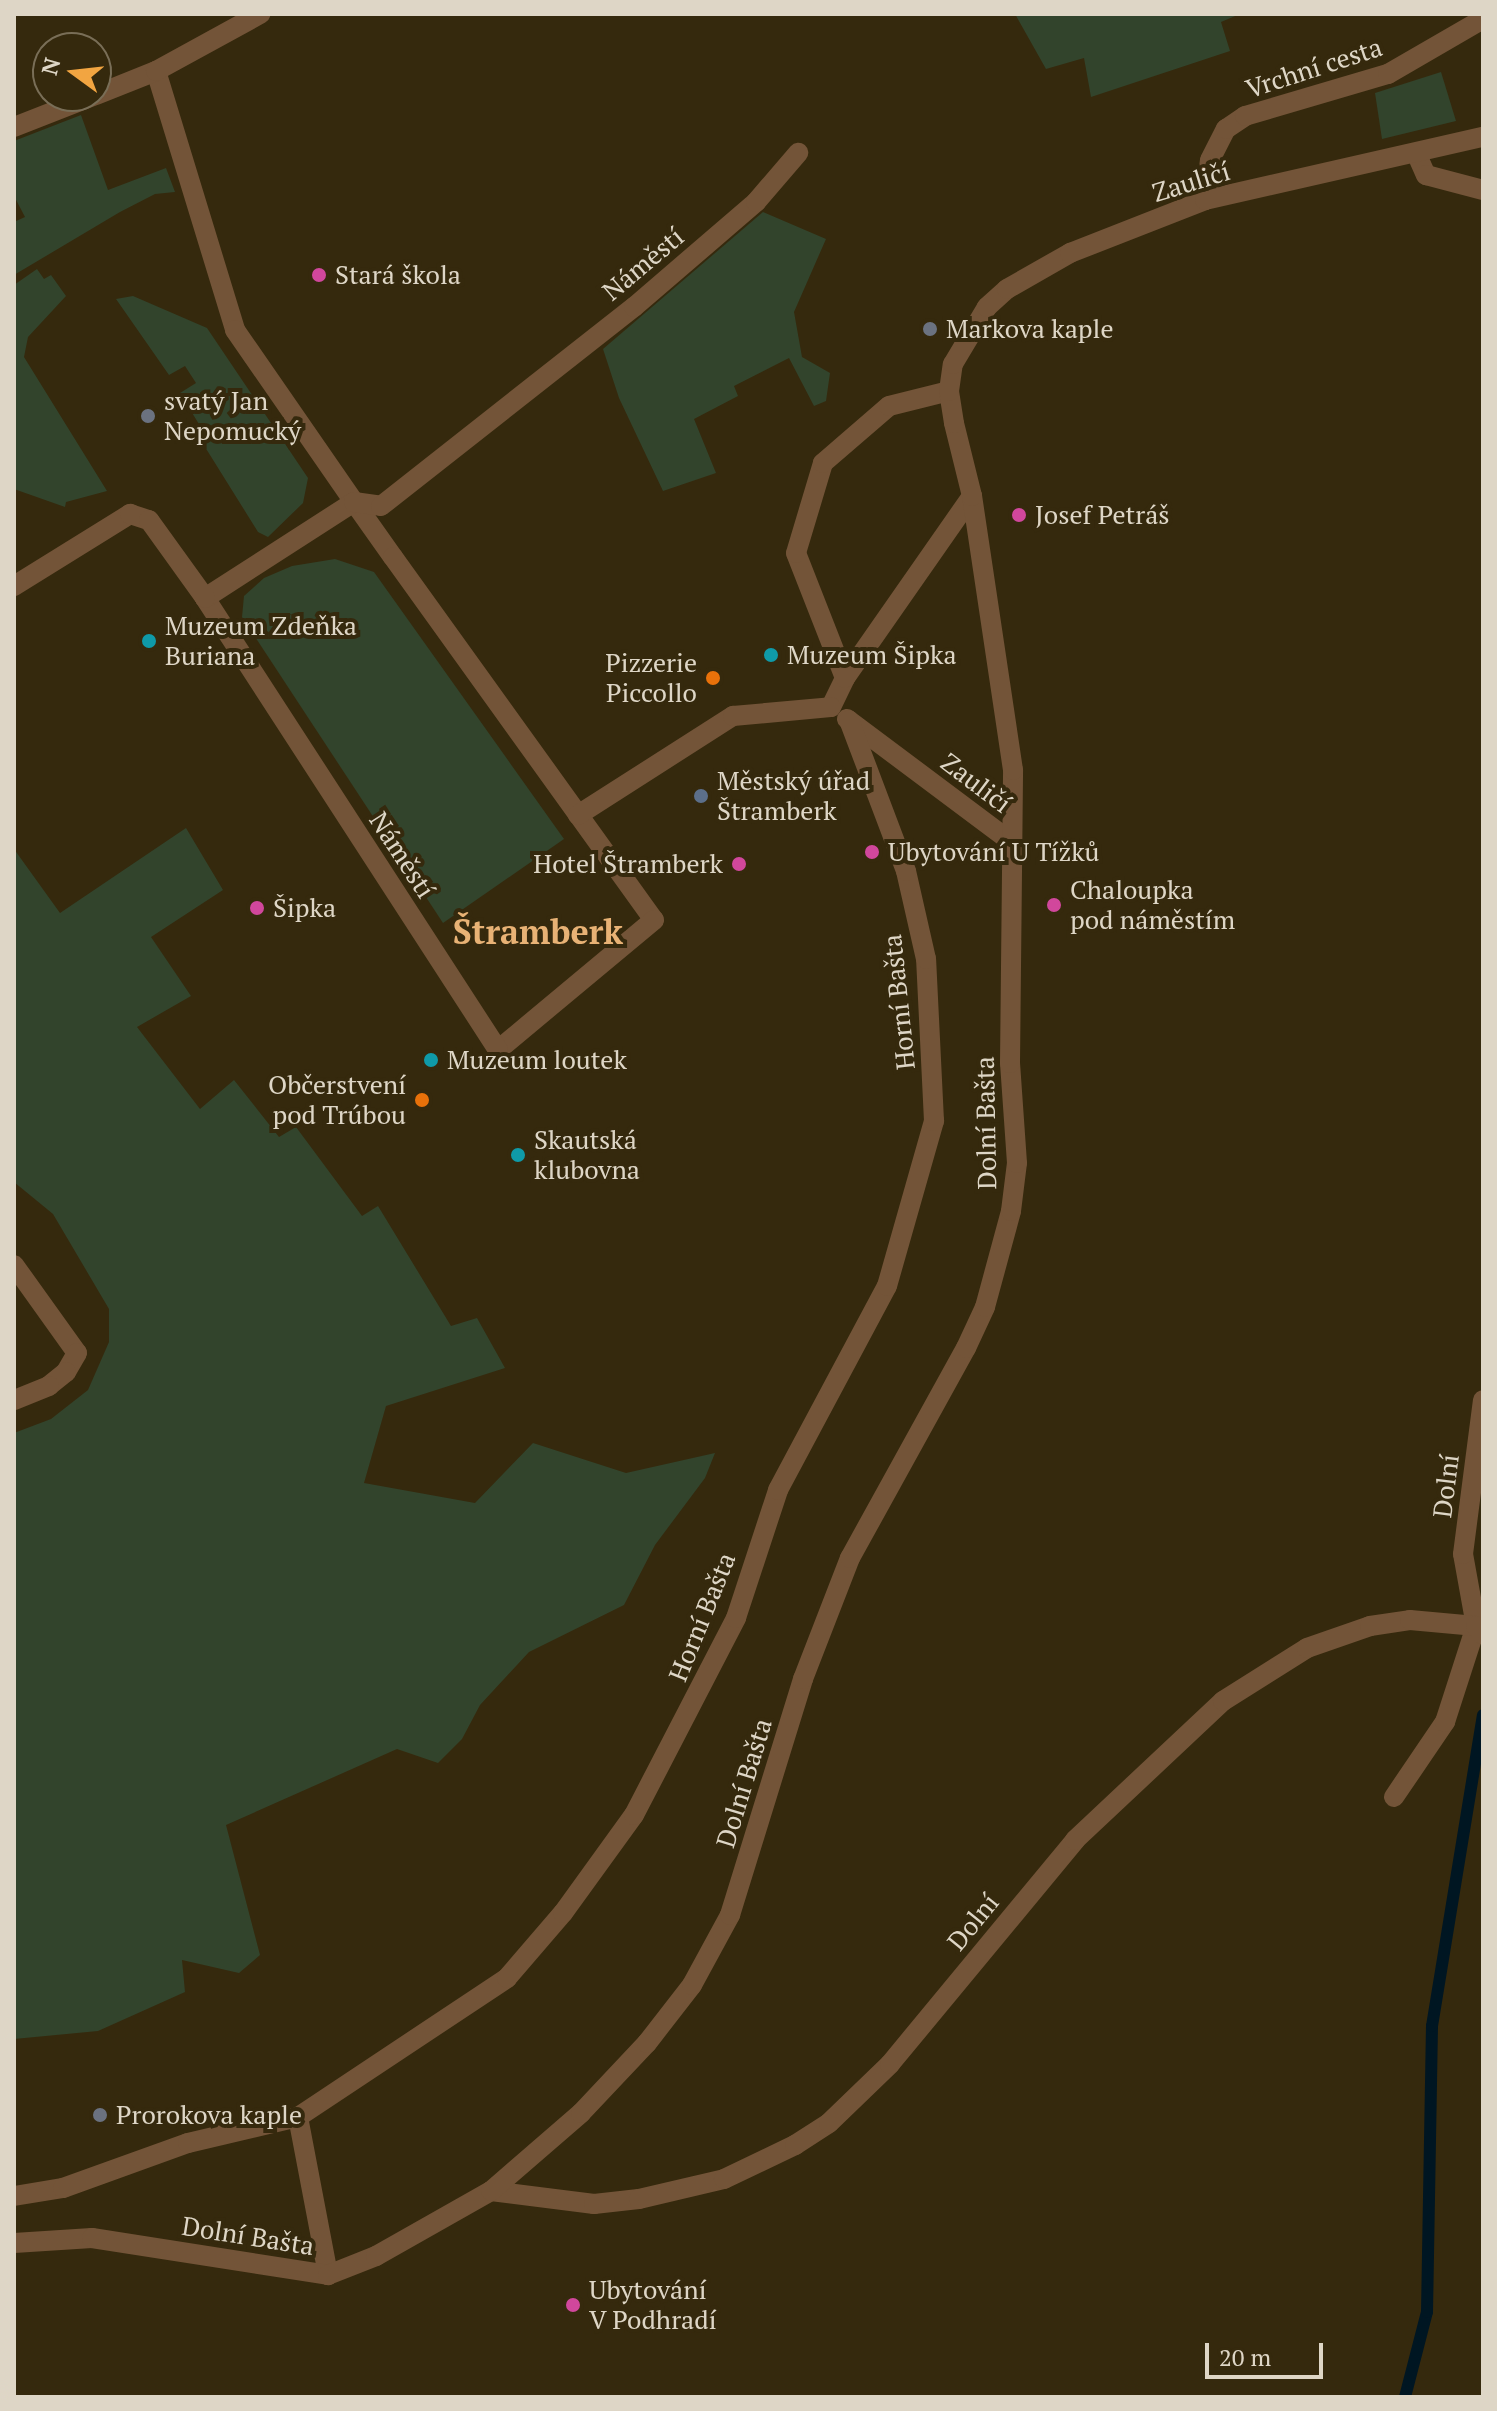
<!DOCTYPE html>
<html>
<head>
<meta charset="utf-8">
<style>
	body { margin:0 }
	#map { position:relative; width:1497px; height:2411px; overflow:hidden; background:#35290d; font-family:"PT Serif",serif }
	div>[style] { position:absolute }
	.green>* { inset:0; background:#32442c }
	.stream>* { height:12px; margin:-6px; padding:0 6px; transform-origin:6px; border-radius:6px; background:#001622 }
	.minor>* { height:20px; margin:-10px; padding:0 10px; transform-origin:10px; border-radius:10px; background:#735438 }
	.dots>* { width:22px; height:22px; translate:-50% -50%; box-sizing:border-box; border:4px solid #35290d; border-radius:50% }
	span { translate:-50% -50%; white-space:nowrap; text-align:center; line-height:1.15; -webkit-text-stroke:8px #35290d; paint-order:stroke }
	.street-label { font-size:26px; color:#ded6c6 }
	.poi-label { font-size:26px; color:#ded6c6 }
	.left { translate:0 -50%; text-align:left }
	.right { translate:-100% -50%; text-align:right }
	.district-label { font-size:34px; color:#e8b275; font-weight:700 }
	.frame { position:absolute; inset:0; border:16px solid #ded6c6; pointer-events:none }
	.north { position:absolute; left:32px; top:32px; width:80px; height:80px; box-sizing:border-box; background:#35290d; border:2px solid #796e57; border-radius:50%; rotate:285deg; font-size:22px; font-weight:700; line-height:32px; text-align:center; color:#ded6c6 }
	.north::after { content:''; display:block; margin:auto; width:28px; height:36px; background:#f2a541; clip-path:polygon(50% 0,100% 100%,50% 72%,0 100%) }
	.scale { position:absolute; left:1205px; top:2343px; width:118px; height:36px; box-sizing:border-box; border:4px solid #ded6c6; border-top:0; padding-left:10px; font-size:24px; line-height:28px; white-space:nowrap; color:#ded6c6; -webkit-text-stroke:6px #35290d; paint-order:stroke }
</style>
</head>
<body>
<div id="map">
	<div class="green">
		<i style="clip-path:polygon(1015px 14px,1240px 14px,1221px 22px,1230px 51px,1091px 97px,1084px 58px,1046px 69px)"></i>
		<i style="clip-path:polygon(1441px 72px,1456px 121px,1382px 139px,1375px 93px)"></i>
		<i style="clip-path:polygon(81px 115px,108px 190px,166px 168px,175px 192px,155px 194px,120px 212px,14px 275px,14px 222px,25px 217px,14px 196px,14px 141px)"></i>
		<i style="clip-path:polygon(763px 212px,826px 239px,794px 312px,802px 357px,830px 373px,826px 401px,814px 406px,789px 358px,734px 386px,738px 396px,694px 419px,716px 473px,663px 491px,619px 398px,603px 349px)"></i>
		<i style="clip-path:polygon(37px 269px,44px 279px,51px 275px,66px 296px,28px 337px,24px 357px,107px 491px,66px 502px,65px 507px,14px 489px,14px 285px)"></i>
		<i style="clip-path:polygon(133px 296px,207px 328px,308px 478px,303px 503px,268px 537px,258px 532px,205px 447px,208px 439px,180px 393px,196px 383px,185px 366px,169px 375px,116px 299px)"></i>
		<i style="clip-path:polygon(335px 559px,374px 572px,564px 839px,443px 923px,242px 617px,244px 596px,264px 578px,292px 566px)"></i>
		<i style="clip-path:polygon(186px 828px,223px 890px,151px 937px,191px 996px,137px 1027px,200px 1109px,234px 1080px,279px 1137px,296px 1127px,362px 1216px,378px 1206px,451px 1326px,477px 1318px,505px 1368px,386px 1406px,364px 1483px,475px 1503px,533px 1443px,626px 1473px,715px 1453px,705px 1478px,655px 1545px,624px 1605px,529px 1652px,480px 1705px,462px 1739px,438px 1763px,397px 1749px,226px 1825px,260px 1955px,239px 1973px,182px 1960px,185px 1992px,98px 2031px,14px 2039px,14px 1433px,51px 1419px,88px 1390px,109px 1342px,109px 1309px,53px 1214px,14px 1182px,14px 849px,60px 913px)"></i>
	</div>
	<div class="stream">
		<i style="left:1405px;top:2397px;width:88px;rotate:-75.5deg"></i>
		<i style="left:1427px;top:2312px;width:286px;rotate:-89deg"></i>
		<i style="left:1432px;top:2026px;width:315px;rotate:-80.7deg"></i>
	</div>
	<div class="minor">
		<i style="left:156px;top:71px;width:271px;rotate:73deg"></i>
		<i style="left:235px;top:330px;width:209px;rotate:55.3deg"></i>
		<i style="left:354px;top:502px;width:67px;rotate:54.7deg"></i>
		<i style="left:393px;top:557px;width:447px;rotate:54.3deg"></i>
		<i style="left:654px;top:920px;width:203px;rotate:140.2deg"></i>
		<i style="left:498px;top:1050px;width:539px;rotate:-122.95deg"></i>
		<i style="left:205px;top:598px;width:177px;rotate:-32.8deg"></i>
		<i style="left:354px;top:502px;width:27px;rotate:8deg"></i>
		<i style="left:381px;top:506px;width:322px;rotate:-38.2deg"></i>
		<i style="left:634px;top:307px;width:161px;rotate:-40.7deg"></i>
		<i style="left:756px;top:202px;width:65px;rotate:-49.4deg"></i>
		<i style="left:96px;top:95px;width:65px;rotate:-21.8deg"></i>
		<i style="left:156px;top:71px;width:119px;rotate:-28.7deg"></i>
		<i style="left:14px;top:127px;width:85px;rotate:-21.4deg"></i>
		<i style="left:1417px;top:155px;width:22px;rotate:66deg"></i>
		<i style="left:1426px;top:175px;width:59px;rotate:14.7deg"></i>
		<i style="left:1205px;top:200px;width:40px;rotate:-82.9deg"></i>
		<i style="left:1210px;top:160px;width:35px;rotate:-63deg"></i>
		<i style="left:1226px;top:129px;width:23px;rotate:-34deg"></i>
		<i style="left:1245px;top:116px;width:149px;rotate:-16.4deg"></i>
		<i style="left:1388px;top:74px;width:110px;rotate:-30.1deg"></i>
		<i style="left:14px;top:586px;width:137px;rotate:-31.8deg"></i>
		<i style="left:130px;top:514px;width:20px;rotate:18deg"></i>
		<i style="left:149px;top:520px;width:96px;rotate:54.3deg"></i>
		<i style="left:845px;top:678px;width:134px;rotate:-111.4deg"></i>
		<i style="left:796px;top:553px;width:94px;rotate:-73.3deg"></i>
		<i style="left:823px;top:463px;width:87px;rotate:-40.8deg"></i>
		<i style="left:889px;top:406px;width:62px;rotate:-14deg"></i>
		<i style="left:831px;top:707px;width:32px;rotate:-64deg"></i>
		<i style="left:845px;top:678px;width:222px;rotate:-55.1deg"></i>
		<i style="left:847px;top:719px;width:207px;rotate:36.8deg"></i>
		<i style="left:578px;top:815px;width:184px;rotate:-32.6deg"></i>
		<i style="left:733px;top:716px;width:98px;rotate:-5.2deg"></i>
		<i style="left:14px;top:1265px;width:108px;rotate:54.4deg"></i>
		<i style="left:77px;top:1353px;width:22px;rotate:120deg"></i>
		<i style="left:66px;top:1372px;width:22px;rotate:141deg"></i>
		<i style="left:49px;top:1386px;width:38px;rotate:158deg"></i>
		<i style="left:1394px;top:1797px;width:91px;rotate:-55.8deg"></i>
		<i style="left:1445px;top:1722px;width:101px;rotate:-72.1deg"></i>
		<i style="left:1476px;top:1626px;width:73px;rotate:-100.2deg"></i>
		<i style="left:1463px;top:1554px;width:155px;rotate:-82.6deg"></i>
		<i style="left:298px;top:2117px;width:161px;rotate:79.2deg"></i>
		<i style="left:491px;top:2191px;width:104px;rotate:7.2deg"></i>
		<i style="left:594px;top:2204px;width:45px;rotate:-6.3deg"></i>
		<i style="left:639px;top:2199px;width:87px;rotate:-13.2deg"></i>
		<i style="left:724px;top:2179px;width:79px;rotate:-25.6deg"></i>
		<i style="left:795px;top:2145px;width:40px;rotate:-32.9deg"></i>
		<i style="left:829px;top:2123px;width:85px;rotate:-44deg"></i>
		<i style="left:890px;top:2064px;width:291px;rotate:-50.4deg"></i>
		<i style="left:1075px;top:1840px;width:203px;rotate:-43.2deg"></i>
		<i style="left:1223px;top:1701px;width:99px;rotate:-32.2deg"></i>
		<i style="left:1307px;top:1648px;width:67px;rotate:-19.2deg"></i>
		<i style="left:1370px;top:1626px;width:40px;rotate:-8.5deg"></i>
		<i style="left:1410px;top:1620px;width:66px;rotate:5.2deg"></i>
		<i style="left:1476px;top:1626px;width:11px;rotate:52deg"></i>
		<i style="left:14px;top:2196px;width:50px;rotate:-9.3deg"></i>
		<i style="left:63px;top:2188px;width:133px;rotate:-19.8deg"></i>
		<i style="left:188px;top:2143px;width:113px;rotate:-13.3deg"></i>
		<i style="left:298px;top:2117px;width:251px;rotate:-33.6deg"></i>
		<i style="left:507px;top:1978px;width:86px;rotate:-49.3deg"></i>
		<i style="left:563px;top:1913px;width:121px;rotate:-54.1deg"></i>
		<i style="left:634px;top:1815px;width:222px;rotate:-62.6deg"></i>
		<i style="left:736px;top:1618px;width:135px;rotate:-71.8deg"></i>
		<i style="left:778px;top:1490px;width:231px;rotate:-61.9deg"></i>
		<i style="left:887px;top:1286px;width:172px;rotate:-74.1deg"></i>
		<i style="left:934px;top:1121px;width:162px;rotate:-92.8deg"></i>
		<i style="left:926px;top:959px;width:90px;rotate:-102.8deg"></i>
		<i style="left:906px;top:871px;width:161px;rotate:-110.7deg"></i>
		<i style="left:14px;top:2243px;width:78px;rotate:-3.7deg"></i>
		<i style="left:92px;top:2238px;width:239px;rotate:8.9deg"></i>
		<i style="left:328px;top:2275px;width:52px;rotate:-21.6deg"></i>
		<i style="left:376px;top:2256px;width:132px;rotate:-29.5deg"></i>
		<i style="left:491px;top:2191px;width:119px;rotate:-40.9deg"></i>
		<i style="left:581px;top:2113px;width:96px;rotate:-46.7deg"></i>
		<i style="left:647px;top:2043px;width:73px;rotate:-52.2deg"></i>
		<i style="left:692px;top:1985px;width:80px;rotate:-61.5deg"></i>
		<i style="left:730px;top:1915px;width:247px;rotate:-72.8deg"></i>
		<i style="left:803px;top:1679px;width:130px;rotate:-68.8deg"></i>
		<i style="left:850px;top:1558px;width:240px;rotate:-61.1deg"></i>
		<i style="left:966px;top:1348px;width:45px;rotate:-65.1deg"></i>
		<i style="left:985px;top:1307px;width:99px;rotate:-74.8deg"></i>
		<i style="left:1011px;top:1211px;width:48px;rotate:-82.9deg"></i>
		<i style="left:1017px;top:1163px;width:100px;rotate:-94deg"></i>
		<i style="left:1010px;top:1063px;width:293px;rotate:-89.4deg"></i>
		<i style="left:1013px;top:770px;width:277px;rotate:-98.5deg"></i>
		<i style="left:972px;top:496px;width:75px;rotate:-103.9deg"></i>
		<i style="left:954px;top:423px;width:32px;rotate:-99deg"></i>
		<i style="left:949px;top:391px;width:27px;rotate:-82deg"></i>
		<i style="left:953px;top:364px;width:66px;rotate:-59.2deg"></i>
		<i style="left:987px;top:307px;width:27px;rotate:-42deg"></i>
		<i style="left:1007px;top:289px;width:73px;rotate:-29.7deg"></i>
		<i style="left:1070px;top:253px;width:145px;rotate:-21.4deg"></i>
		<i style="left:1205px;top:200px;width:285px;rotate:-12.8deg"></i>
	</div>
	<div class="dots">
		<i style="left:319px;top:275px;background:#d1479c"></i>
		<i style="left:930px;top:329px;background:#6b7280"></i>
		<i style="left:148px;top:416px;background:#6b7280"></i>
		<i style="left:1019px;top:515px;background:#d1479c"></i>
		<i style="left:149px;top:641px;background:#0f9aa8"></i>
		<i style="left:771px;top:655px;background:#0f9aa8"></i>
		<i style="left:713px;top:678px;background:#e8710a"></i>
		<i style="left:701px;top:796px;background:#5c6f8a"></i>
		<i style="left:872px;top:852px;background:#d1479c"></i>
		<i style="left:739px;top:864px;background:#d1479c"></i>
		<i style="left:1054px;top:905px;background:#d1479c"></i>
		<i style="left:257px;top:908px;background:#d1479c"></i>
		<i style="left:431px;top:1060px;background:#0f9aa8"></i>
		<i style="left:422px;top:1100px;background:#e8710a"></i>
		<i style="left:518px;top:1155px;background:#0f9aa8"></i>
		<i style="left:100px;top:2115px;background:#6b7280"></i>
		<i style="left:573px;top:2305px;background:#d1479c"></i>
	</div>
	<div class="street-label">
		<span style="left:1314px;top:68px;rotate:-18deg">Vrchní cesta</span>
		<span style="left:1191px;top:182px;rotate:-17deg">Zauličí</span>
		<span style="left:643px;top:264px;rotate:-40deg">Náměstí</span>
		<span style="left:976px;top:783px;rotate:37deg">Zauličí</span>
		<span style="left:402px;top:855px;rotate:57deg">Náměstí</span>
		<span style="left:899px;top:1002px;rotate:-96deg">Horní Bašta</span>
		<span style="left:986px;top:1123px;rotate:-91deg">Dolní Bašta</span>
		<span style="left:1446px;top:1486px;rotate:-83deg">Dolní</span>
		<span style="left:702px;top:1617px;rotate:-68deg">Horní Bašta</span>
		<span style="left:744px;top:1783px;rotate:-73deg">Dolní Bašta</span>
		<span style="left:973px;top:1922px;rotate:-51deg">Dolní</span>
		<span style="left:248px;top:2236px;rotate:9deg">Dolní Bašta</span>
	</div>
	<div class="poi-label">
		<span class="left" style="left:335px;top:275px">Stará škola</span>
		<span class="left" style="left:946px;top:329px">Markova kaple</span>
		<span class="left" style="left:164px;top:416px">svatý Jan<br>Nepomucký</span>
		<span class="left" style="left:1035px;top:515px">Josef Petráš</span>
		<span class="left" style="left:165px;top:641px">Muzeum Zdeňka<br>Buriana</span>
		<span class="left" style="left:787px;top:655px">Muzeum Šipka</span>
		<span class="right" style="left:697px;top:678px">Pizzerie<br>Piccollo</span>
		<span class="left" style="left:717px;top:796px">Městský úřad<br>Štramberk</span>
		<span class="left" style="left:888px;top:852px">Ubytování U Tížků</span>
		<span class="right" style="left:723px;top:864px">Hotel Štramberk</span>
		<span class="left" style="left:1070px;top:905px">Chaloupka<br>pod náměstím</span>
		<span class="left" style="left:273px;top:908px">Šipka</span>
		<span class="left" style="left:447px;top:1060px">Muzeum loutek</span>
		<span class="right" style="left:406px;top:1100px">Občerstvení<br>pod Trúbou</span>
		<span class="left" style="left:534px;top:1155px">Skautská<br>klubovna</span>
		<span class="left" style="left:116px;top:2115px">Prorokova kaple</span>
		<span class="left" style="left:589px;top:2305px">Ubytování<br>V Podhradí</span>
	</div>
	<div class="district-label">
		<span style="left:538px;top:932px">Štramberk</span>
	</div>
	<div class="frame"></div>
	<div class="north">N</div>
	<div class="scale">20 m</div>
</div>
</body>
</html>
